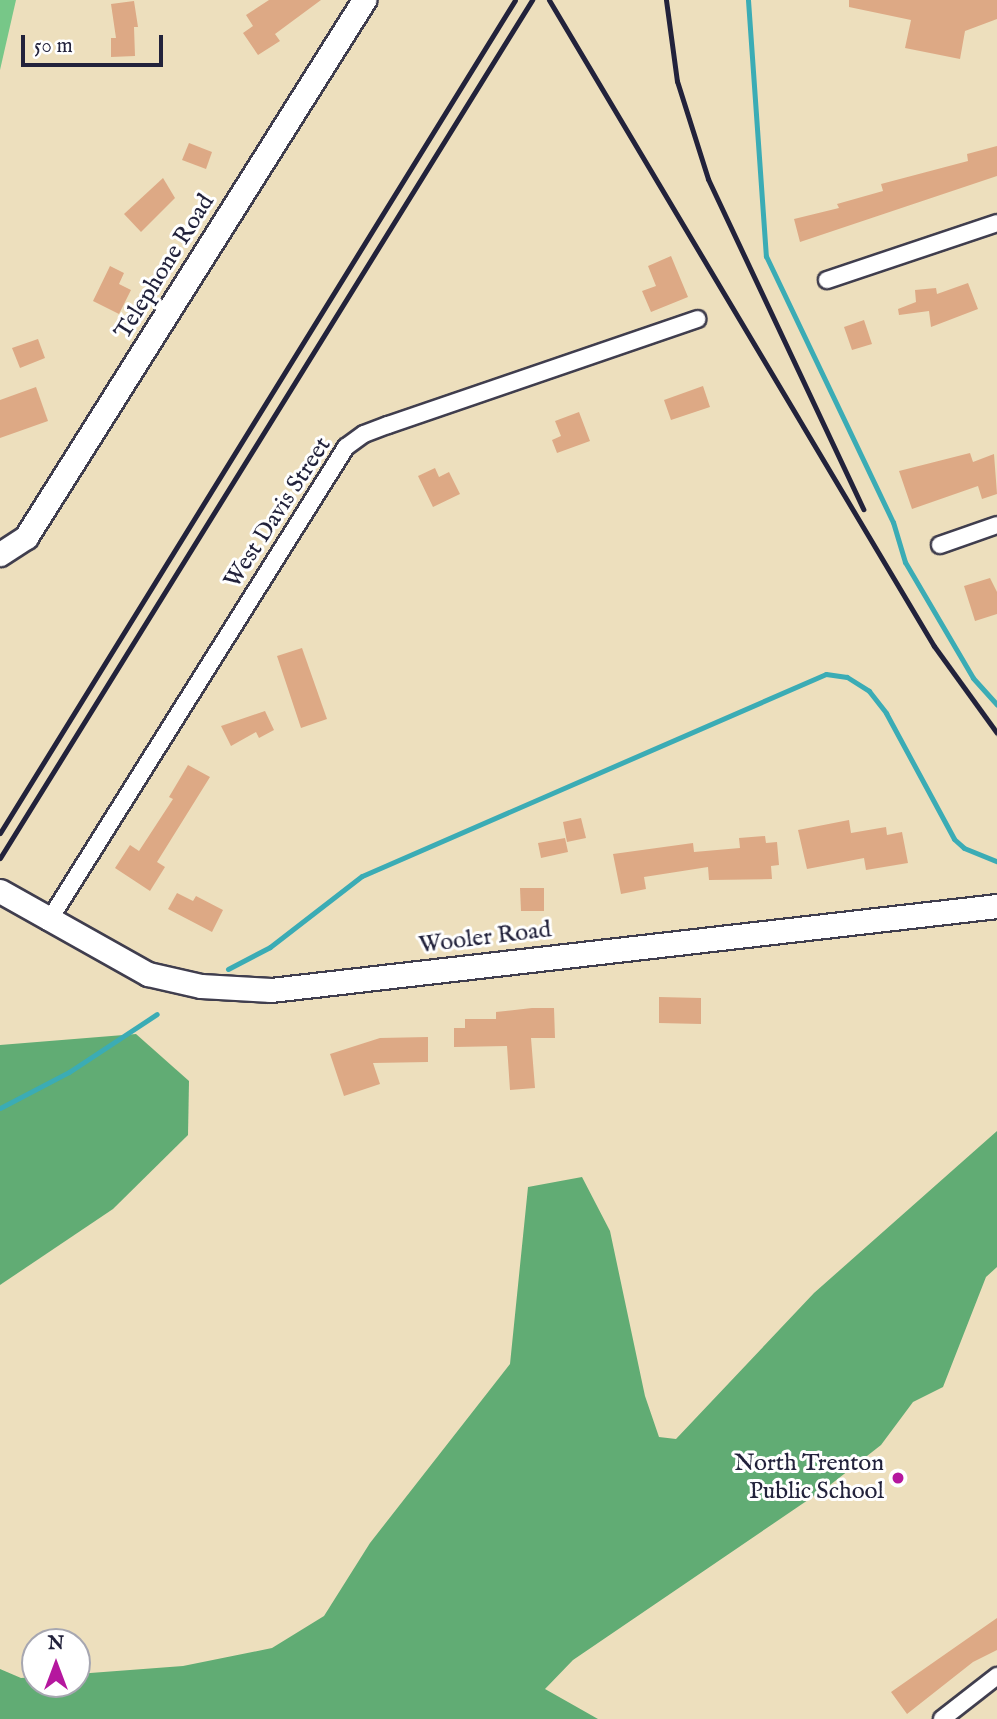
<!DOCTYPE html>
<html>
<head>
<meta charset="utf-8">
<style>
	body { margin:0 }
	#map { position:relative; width:997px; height:1719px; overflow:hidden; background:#eddfbd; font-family:"IM FELL English",serif }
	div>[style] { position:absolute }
	.green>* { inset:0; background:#77c788 }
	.forest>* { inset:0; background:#61ac74 }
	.stream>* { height:5px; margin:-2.5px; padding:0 2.5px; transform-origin:2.5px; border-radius:2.5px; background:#3bacb5 }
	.building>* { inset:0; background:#dda985 }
	.roads { filter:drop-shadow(2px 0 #403e4e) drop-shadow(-2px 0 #403e4e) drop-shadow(0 2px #403e4e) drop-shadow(0 -2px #403e4e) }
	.street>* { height:16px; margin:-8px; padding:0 8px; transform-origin:8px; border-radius:8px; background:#fff }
	.secondary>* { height:23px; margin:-11.5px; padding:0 11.5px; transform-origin:11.5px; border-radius:11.5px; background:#fff }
	.rail>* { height:5px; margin:-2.5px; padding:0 2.5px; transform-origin:2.5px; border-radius:2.5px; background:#22223b }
	.dots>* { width:19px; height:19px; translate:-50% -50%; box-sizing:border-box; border:4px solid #fff; border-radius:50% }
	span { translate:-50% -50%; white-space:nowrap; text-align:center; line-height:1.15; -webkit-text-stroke:6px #fff; paint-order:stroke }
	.street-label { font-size:24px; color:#22223b }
	.poi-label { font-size:24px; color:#22223b }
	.right { translate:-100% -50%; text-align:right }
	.north { position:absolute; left:21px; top:1628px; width:70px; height:70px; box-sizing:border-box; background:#fff; border:2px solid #a7a7b1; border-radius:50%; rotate:0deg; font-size:19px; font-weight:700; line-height:28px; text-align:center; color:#22223b }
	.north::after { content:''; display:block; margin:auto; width:24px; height:32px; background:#b5179e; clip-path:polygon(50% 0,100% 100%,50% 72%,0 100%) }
	.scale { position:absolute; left:21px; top:35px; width:142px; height:32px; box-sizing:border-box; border:4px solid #22223b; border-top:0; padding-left:9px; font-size:21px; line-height:24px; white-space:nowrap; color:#22223b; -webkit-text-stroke:5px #fff; paint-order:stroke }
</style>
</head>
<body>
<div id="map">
	<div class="green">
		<i style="clip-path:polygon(0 0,16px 0,0 70px)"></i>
	</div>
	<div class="forest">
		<i style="clip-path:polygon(136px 1034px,189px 1081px,188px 1135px,113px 1209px,0 1285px,0 1045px)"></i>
		<i style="clip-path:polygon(997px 1131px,997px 1267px,986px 1277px,943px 1387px,913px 1402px,881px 1445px,830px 1485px,573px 1660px,545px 1689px,598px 1719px,0 1719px,0 1669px,21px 1678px,35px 1677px,35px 1684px,77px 1684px,77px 1674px,183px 1666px,272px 1648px,324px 1616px,370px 1543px,510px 1364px,528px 1187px,582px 1177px,610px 1231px,645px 1396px,659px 1437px,676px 1439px,814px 1293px)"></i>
	</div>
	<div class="stream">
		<i style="left:748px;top:0;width:257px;rotate:86deg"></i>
		<i style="left:766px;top:256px;width:295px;rotate:64.5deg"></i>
		<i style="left:893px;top:522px;width:42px;rotate:73.3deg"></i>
		<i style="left:905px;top:562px;width:134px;rotate:59.6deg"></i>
		<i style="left:973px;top:678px;width:36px;rotate:48deg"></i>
		<i style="left:228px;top:969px;width:47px;rotate:-27.6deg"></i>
		<i style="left:270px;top:947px;width:116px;rotate:-37.7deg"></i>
		<i style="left:362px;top:876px;width:506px;rotate:-23.53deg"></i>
		<i style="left:826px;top:674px;width:21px;rotate:8deg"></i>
		<i style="left:847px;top:677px;width:26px;rotate:32deg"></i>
		<i style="left:869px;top:691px;width:28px;rotate:52deg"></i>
		<i style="left:886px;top:713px;width:143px;rotate:61.6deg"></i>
		<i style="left:954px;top:839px;width:13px;rotate:42deg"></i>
		<i style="left:964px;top:848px;width:35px;rotate:22deg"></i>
		<i style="left:0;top:1108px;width:78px;rotate:-27.6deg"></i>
		<i style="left:69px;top:1072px;width:105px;rotate:-33.4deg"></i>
	</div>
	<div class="building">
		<i style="clip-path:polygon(269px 0,321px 0,275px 34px,280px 41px,258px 55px,243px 33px,253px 26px,246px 15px)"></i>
		<i style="clip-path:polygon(849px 0,997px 0,997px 19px,965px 31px,960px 59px,905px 48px,911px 20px,849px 7px)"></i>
		<i style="clip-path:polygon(134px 1px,138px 27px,134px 27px,135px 56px,111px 57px,111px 38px,116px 38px,111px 4px)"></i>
		<i style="clip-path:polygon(189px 143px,212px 152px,206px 169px,182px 160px)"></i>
		<i style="clip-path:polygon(997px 146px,997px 176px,800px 242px,794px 219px,839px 208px,837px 204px,883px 191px,881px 184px,968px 161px,967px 154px)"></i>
		<i style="clip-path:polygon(163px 178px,175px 198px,141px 232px,124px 214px)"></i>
		<i style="clip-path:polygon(671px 256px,688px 297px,651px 312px,642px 291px,656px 286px,648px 266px)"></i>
		<i style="clip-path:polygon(110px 266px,124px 273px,119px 284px,131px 290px,119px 314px,93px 301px)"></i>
		<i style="clip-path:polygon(968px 283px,978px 309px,931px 327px,929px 311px,899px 315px,898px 309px,916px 302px,915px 290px,936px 288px,937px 294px)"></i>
		<i style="clip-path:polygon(864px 320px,872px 344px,852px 350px,844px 327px)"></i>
		<i style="clip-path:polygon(38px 339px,45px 358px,20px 368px,12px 348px)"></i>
		<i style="clip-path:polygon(703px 386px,710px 407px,671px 420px,664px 400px)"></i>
		<i style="clip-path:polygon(36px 387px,48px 421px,0 438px,0 400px)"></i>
		<i style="clip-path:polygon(579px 412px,590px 441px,557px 453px,552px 440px,561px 436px,555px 421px)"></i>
		<i style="clip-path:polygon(970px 453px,973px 462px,994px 454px,997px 494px,982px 499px,978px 486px,912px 509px,899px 471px)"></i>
		<i style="clip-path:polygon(435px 468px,439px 477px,449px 472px,460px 494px,433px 507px,418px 476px)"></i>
		<i style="clip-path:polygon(990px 578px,997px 592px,997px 614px,975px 621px,964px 586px)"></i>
		<i style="clip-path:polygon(302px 648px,327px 719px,301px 728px,277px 656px)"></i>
		<i style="clip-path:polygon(265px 711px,274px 730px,259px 738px,256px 732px,231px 746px,221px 726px)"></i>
		<i style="clip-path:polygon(188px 765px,210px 777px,157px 862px,165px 867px,150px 891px,115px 868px,130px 845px,139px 851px,173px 799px,169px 797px)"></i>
		<i style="clip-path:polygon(581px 818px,586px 838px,567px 842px,563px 822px)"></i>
		<i style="clip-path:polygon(849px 820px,851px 833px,886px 827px,887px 835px,902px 832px,908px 863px,866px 870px,864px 858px,807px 869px,798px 830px)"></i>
		<i style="clip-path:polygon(765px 836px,766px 843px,777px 842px,779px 865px,771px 866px,772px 879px,709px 880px,708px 867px,644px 877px,646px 889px,621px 894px,613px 854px,693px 843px,694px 852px,740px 848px,739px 838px)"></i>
		<i style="clip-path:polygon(565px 838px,568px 852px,541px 858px,538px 843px)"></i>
		<i style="clip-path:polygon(520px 888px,544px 888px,544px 911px,521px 911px)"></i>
		<i style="clip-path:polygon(177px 893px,193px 901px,196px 896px,223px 910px,212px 932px,168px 909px)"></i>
		<i style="clip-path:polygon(659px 997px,701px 998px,701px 1024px,659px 1023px)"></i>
		<i style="clip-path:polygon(532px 1008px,554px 1008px,555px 1038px,531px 1038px,535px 1088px,510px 1090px,507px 1046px,454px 1047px,454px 1028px,465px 1028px,465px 1019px,496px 1019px,496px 1012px)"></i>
		<i style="clip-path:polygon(428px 1037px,428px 1062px,373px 1063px,380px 1084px,344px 1096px,330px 1054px,380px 1038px)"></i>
		<i style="clip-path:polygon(997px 1618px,997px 1650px,973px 1662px,907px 1714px,891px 1692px)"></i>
	</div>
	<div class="roads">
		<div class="street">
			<i style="left:827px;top:280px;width:179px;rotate:-18.5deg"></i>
			<i style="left:940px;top:545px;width:60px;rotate:-19.3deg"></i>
			<i style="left:48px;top:922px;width:561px;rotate:-57.9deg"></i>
			<i style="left:346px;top:447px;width:22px;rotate:-36deg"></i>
			<i style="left:364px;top:434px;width:26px;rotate:-21deg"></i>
			<i style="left:388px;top:425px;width:327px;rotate:-18.9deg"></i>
			<i style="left:942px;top:1719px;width:70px;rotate:-38deg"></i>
		</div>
		<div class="secondary">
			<i style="left:0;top:554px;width:31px;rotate:-33deg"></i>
			<i style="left:26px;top:537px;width:635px;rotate:-57.81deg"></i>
			<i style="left:0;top:891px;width:170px;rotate:29.3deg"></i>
			<i style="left:148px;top:974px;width:54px;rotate:12.8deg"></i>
			<i style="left:201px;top:986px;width:70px;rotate:3.3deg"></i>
			<i style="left:271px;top:990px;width:731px;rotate:-6.6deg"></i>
		</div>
	</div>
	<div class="rail">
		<i style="left:549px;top:0;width:752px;rotate:59.21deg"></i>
		<i style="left:934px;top:646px;width:107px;rotate:54.1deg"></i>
		<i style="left:666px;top:0;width:82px;rotate:82.3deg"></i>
		<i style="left:677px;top:81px;width:103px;rotate:72.4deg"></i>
		<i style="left:708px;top:179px;width:365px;rotate:64.8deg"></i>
		<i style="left:0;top:833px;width:979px;rotate:-58.27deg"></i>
		<i style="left:0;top:858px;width:1010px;rotate:-58.2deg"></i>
	</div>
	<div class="dots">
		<i style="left:898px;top:1478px;background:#b5179e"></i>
	</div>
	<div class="street-label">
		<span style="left:165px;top:267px;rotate:-58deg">Telephone Road</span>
		<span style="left:278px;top:513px;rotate:-57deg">West Davis Street</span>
		<span style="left:485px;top:938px;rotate:-7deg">Wooler Road</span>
	</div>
	<div class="poi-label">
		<span class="right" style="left:884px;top:1478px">North Trenton<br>Public School</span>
	</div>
	<div class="north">N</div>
	<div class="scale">50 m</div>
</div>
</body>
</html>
